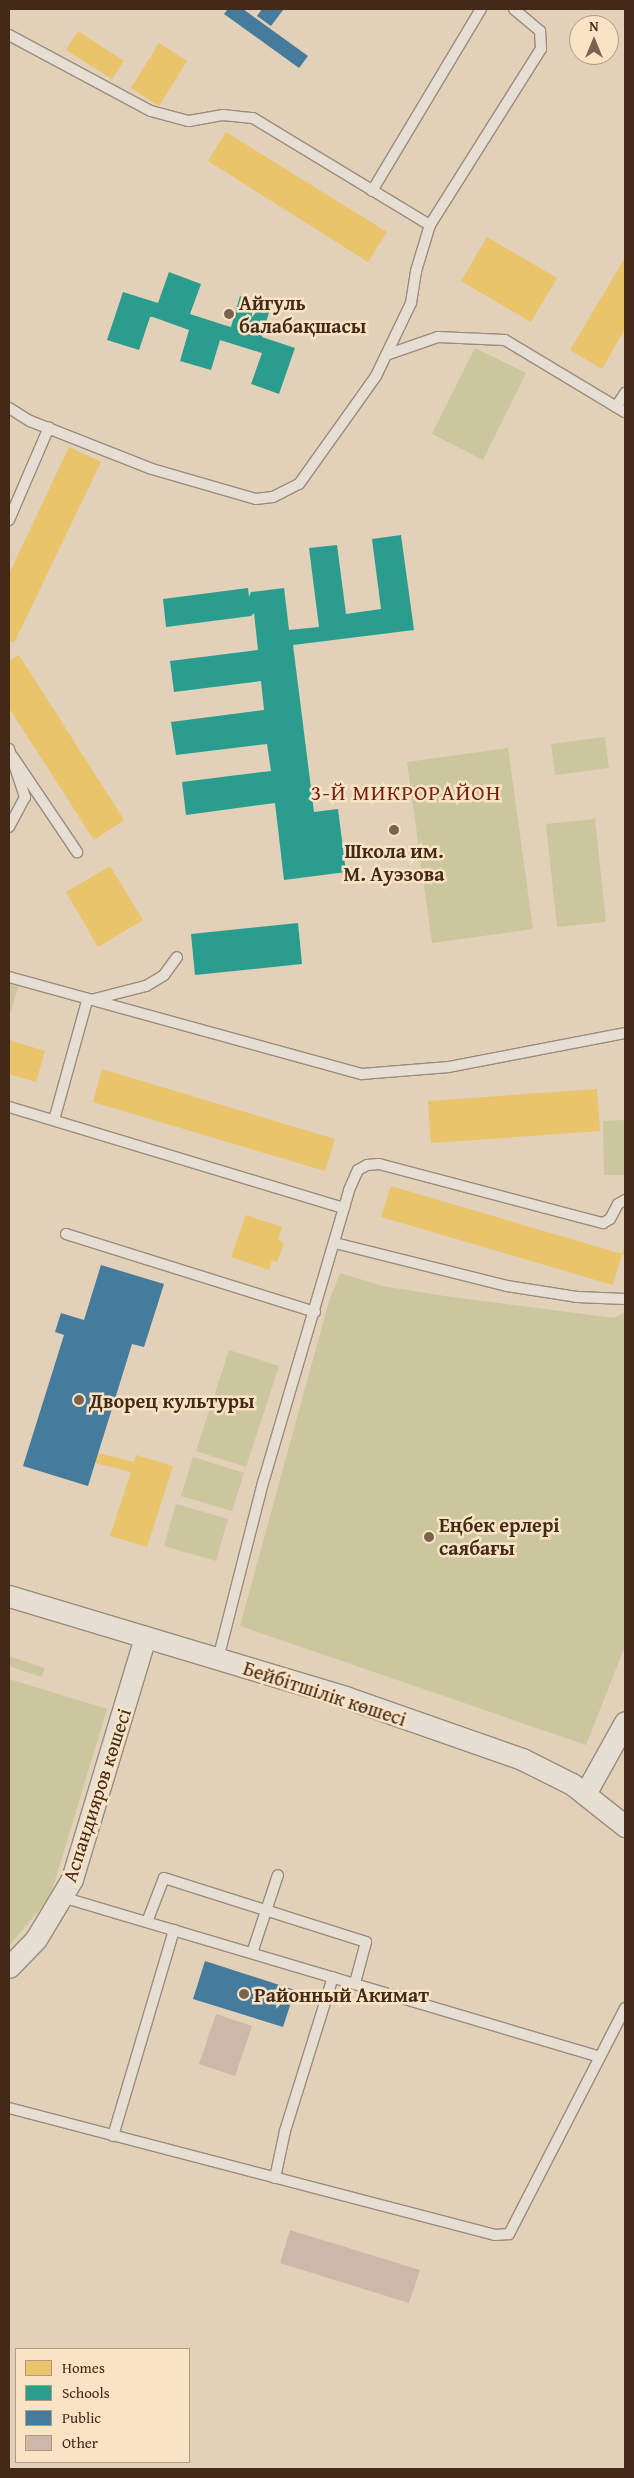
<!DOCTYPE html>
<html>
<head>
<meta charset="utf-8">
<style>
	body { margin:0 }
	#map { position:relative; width:634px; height:2478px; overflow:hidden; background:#e2d0b8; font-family:"Gentium Book Plus",serif }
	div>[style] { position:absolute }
	.green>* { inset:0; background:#cbc69e }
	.homes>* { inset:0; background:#e9c46a }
	.schools>* { inset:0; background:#2a9d8f }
	.public>* { inset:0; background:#457b9d }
	.building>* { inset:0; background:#cdb7a9 }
	.roads { filter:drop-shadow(1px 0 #998c7c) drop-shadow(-1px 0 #998c7c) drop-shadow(0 1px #998c7c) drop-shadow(0 -1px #998c7c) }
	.service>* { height:10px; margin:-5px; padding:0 5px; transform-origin:5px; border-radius:5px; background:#e6ded2 }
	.minor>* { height:21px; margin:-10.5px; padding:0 10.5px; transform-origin:10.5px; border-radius:10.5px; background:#e6ded2 }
	.dots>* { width:14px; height:14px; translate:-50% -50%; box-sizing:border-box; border:2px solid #f8e3c5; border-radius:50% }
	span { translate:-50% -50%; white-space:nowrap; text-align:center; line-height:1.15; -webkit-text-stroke:5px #f8e3c5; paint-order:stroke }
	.poi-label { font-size:20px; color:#432916; font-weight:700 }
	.left { translate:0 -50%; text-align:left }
	.street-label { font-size:20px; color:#432916 }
	.quarter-label { font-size:22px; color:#7a1f14; letter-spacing:1px }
	.frame { position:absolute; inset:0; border:10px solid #432916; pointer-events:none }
	.legend { position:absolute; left:15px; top:2348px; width:175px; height:115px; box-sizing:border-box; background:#f8e3c5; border:1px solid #b0997f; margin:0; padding:6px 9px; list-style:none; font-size:15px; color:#432916 }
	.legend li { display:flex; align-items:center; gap:10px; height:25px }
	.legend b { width:25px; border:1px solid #b0997f }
	.north { position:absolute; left:569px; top:15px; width:50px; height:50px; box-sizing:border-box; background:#f8e3c5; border:1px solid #b0997f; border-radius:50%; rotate:0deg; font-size:14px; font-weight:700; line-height:20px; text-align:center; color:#432916 }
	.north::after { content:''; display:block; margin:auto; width:18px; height:22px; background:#7b634f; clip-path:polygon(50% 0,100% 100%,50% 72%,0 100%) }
</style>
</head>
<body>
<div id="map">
	<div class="green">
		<i style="clip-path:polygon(475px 348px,526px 373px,483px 460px,432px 434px)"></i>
		<i style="clip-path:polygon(605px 737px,609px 768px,555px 775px,551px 744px)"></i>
		<i style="clip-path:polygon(508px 748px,533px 929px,432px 943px,407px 762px)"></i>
		<i style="clip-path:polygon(595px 819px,606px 922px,557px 927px,546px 824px)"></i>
		<i style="clip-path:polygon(9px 984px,18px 987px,11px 1012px,9px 1011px)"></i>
		<i style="clip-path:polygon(625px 1120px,625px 1175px,604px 1175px,603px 1121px)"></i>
		<i style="clip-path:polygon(340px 1273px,382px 1286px,451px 1297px,614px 1318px,625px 1312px,625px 1646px,586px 1745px,240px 1626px,329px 1301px)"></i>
		<i style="clip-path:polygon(229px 1350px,279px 1366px,246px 1467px,196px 1451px)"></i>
		<i style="clip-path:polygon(193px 1457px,244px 1473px,232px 1511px,181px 1496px)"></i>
		<i style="clip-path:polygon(176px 1504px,228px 1519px,216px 1561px,164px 1546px)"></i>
		<i style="clip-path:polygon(9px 1656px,45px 1668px,41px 1677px,9px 1666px)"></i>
		<i style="clip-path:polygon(9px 1679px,107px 1709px,50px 1897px,9px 1946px)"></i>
	</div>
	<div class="homes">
		<i style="clip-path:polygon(78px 31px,124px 61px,112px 79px,66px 50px)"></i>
		<i style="clip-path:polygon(159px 43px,187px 61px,159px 106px,131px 88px)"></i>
		<i style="clip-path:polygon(226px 132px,387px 232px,368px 262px,208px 161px)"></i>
		<i style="clip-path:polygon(487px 237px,557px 278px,531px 322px,461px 281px)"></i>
		<i style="clip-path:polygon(625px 258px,625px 329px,602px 369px,570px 350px)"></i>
		<i style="clip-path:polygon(69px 447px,101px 462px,14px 643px,9px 640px,9px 574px)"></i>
		<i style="clip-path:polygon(19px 655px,124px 820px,94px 840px,9px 708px,9px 661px)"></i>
		<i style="clip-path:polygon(110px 866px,143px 920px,98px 947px,66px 892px)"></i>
		<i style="clip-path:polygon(9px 1040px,45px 1051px,36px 1082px,9px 1074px)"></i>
		<i style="clip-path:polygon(102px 1069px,335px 1139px,325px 1171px,93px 1102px)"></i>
		<i style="clip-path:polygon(597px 1089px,600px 1131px,431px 1143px,428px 1101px)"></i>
		<i style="clip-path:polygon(391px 1186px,622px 1254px,613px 1285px,381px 1217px)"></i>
		<i style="clip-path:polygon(246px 1215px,282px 1227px,278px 1240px,284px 1243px,277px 1262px,272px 1260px,269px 1270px,231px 1257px)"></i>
		<i style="clip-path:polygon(625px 1243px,625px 1255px,622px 1254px)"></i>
		<i style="clip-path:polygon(98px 1453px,134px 1462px,136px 1455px,173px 1466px,147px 1547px,110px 1536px,131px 1472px,95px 1463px)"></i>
	</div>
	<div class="schools">
		<i style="clip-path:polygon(169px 272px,201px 284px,190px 314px,224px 325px,231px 327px,240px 296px,271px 305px,262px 337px,295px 348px,279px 394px,251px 384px,262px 353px,220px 340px,211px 370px,180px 361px,189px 330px,153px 317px,150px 317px,139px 350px,107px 340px,123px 292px,158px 303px)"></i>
		<i style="clip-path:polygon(401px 535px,414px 630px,293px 645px,314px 812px,338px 809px,346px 872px,284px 880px,275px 803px,186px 815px,182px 782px,271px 771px,267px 744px,176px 755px,171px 722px,264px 710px,261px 681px,174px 692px,170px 661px,258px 650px,254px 613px,251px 616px,166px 627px,163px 599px,248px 588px,249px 597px,251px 592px,284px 588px,289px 630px,319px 627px,309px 548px,337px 545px,346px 614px,381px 609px,372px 539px)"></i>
		<i style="clip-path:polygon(298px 923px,302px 964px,195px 975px,191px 934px)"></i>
	</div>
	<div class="public">
		<i style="clip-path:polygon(228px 9px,243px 9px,308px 56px,299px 68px,224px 14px)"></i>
		<i style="clip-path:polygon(262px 9px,281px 9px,283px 10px,271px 26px,257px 16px)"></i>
		<i style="clip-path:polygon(101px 1265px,164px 1284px,144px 1347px,132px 1344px,88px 1486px,23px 1466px,64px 1335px,55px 1332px,61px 1313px,84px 1320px)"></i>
		<i style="clip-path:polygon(205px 1961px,295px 1990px,283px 2027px,193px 1999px)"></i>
	</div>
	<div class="building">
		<i style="clip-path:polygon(216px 2014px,252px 2026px,235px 2076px,199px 2064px)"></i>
		<i style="clip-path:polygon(290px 2230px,420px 2270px,409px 2303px,280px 2263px)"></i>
	</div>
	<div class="roads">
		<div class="service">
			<i style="left:9px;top:35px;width:161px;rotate:28.2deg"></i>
			<i style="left:151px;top:111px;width:39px;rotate:15deg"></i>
			<i style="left:189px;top:121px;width:35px;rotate:-10deg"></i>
			<i style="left:223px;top:115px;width:30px;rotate:6deg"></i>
			<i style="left:253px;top:118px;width:207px;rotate:31.2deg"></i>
			<i style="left:372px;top:191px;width:212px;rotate:-59.1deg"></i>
			<i style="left:386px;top:355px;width:55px;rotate:-19.1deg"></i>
			<i style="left:438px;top:337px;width:67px;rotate:2.6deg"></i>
			<i style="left:505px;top:340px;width:140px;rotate:31deg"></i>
			<i style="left:616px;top:407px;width:17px;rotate:-57deg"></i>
			<i style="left:9px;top:408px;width:25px;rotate:32deg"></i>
			<i style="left:30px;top:421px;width:131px;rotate:21.5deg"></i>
			<i style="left:152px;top:469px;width:108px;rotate:16.1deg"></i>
			<i style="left:256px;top:499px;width:17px;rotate:-7deg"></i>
			<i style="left:273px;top:497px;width:29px;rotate:-27deg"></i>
			<i style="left:299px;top:484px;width:133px;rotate:-54.5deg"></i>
			<i style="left:376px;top:376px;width:81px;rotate:-64.4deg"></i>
			<i style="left:411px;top:303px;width:32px;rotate:-81deg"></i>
			<i style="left:416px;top:271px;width:48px;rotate:-73.1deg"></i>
			<i style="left:430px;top:225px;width:208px;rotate:-57.8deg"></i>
			<i style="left:541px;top:49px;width:18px;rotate:-93deg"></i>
			<i style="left:540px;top:31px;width:34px;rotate:-140deg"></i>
			<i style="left:9px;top:520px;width:101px;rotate:-66.7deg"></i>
			<i style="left:9px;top:749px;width:51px;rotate:71.6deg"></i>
			<i style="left:25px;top:797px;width:34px;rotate:118deg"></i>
			<i style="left:13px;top:757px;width:115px;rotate:56deg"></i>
			<i style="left:9px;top:977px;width:366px;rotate:15.4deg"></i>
			<i style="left:362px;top:1074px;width:87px;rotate:-4.6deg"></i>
			<i style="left:449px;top:1067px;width:179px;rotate:-10.9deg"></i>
			<i style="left:9px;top:1107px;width:350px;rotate:16.8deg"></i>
			<i style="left:54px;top:1120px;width:123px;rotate:-74.5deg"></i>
			<i style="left:87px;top:1001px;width:61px;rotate:-14.3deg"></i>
			<i style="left:146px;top:986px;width:21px;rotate:-31deg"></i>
			<i style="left:164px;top:975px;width:22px;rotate:-54deg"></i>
			<i style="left:66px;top:1234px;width:261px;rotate:17.4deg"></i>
			<i style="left:335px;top:1243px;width:177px;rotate:14deg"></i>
			<i style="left:507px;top:1286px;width:71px;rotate:8.9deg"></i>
			<i style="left:577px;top:1297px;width:48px;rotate:2.4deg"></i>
			<i style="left:218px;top:1659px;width:182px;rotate:-75.7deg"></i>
			<i style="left:263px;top:1483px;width:305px;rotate:-73.6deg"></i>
			<i style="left:349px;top:1190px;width:22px;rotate:-66deg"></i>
			<i style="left:358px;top:1170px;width:10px;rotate:-29deg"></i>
			<i style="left:367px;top:1165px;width:12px;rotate:-5deg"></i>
			<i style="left:379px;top:1164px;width:232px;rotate:14.8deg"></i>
			<i style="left:603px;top:1223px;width:8px;rotate:-30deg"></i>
			<i style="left:610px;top:1219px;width:17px;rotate:-62deg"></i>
			<i style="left:618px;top:1204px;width:8px;rotate:-30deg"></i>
			<i style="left:62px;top:1897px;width:561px;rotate:16.56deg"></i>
			<i style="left:147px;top:1922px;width:47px;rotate:-68.9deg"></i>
			<i style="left:164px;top:1878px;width:212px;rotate:17.6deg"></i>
			<i style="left:366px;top:1942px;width:42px;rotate:105deg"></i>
			<i style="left:252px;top:1953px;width:82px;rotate:-71.6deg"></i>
			<i style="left:9px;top:2108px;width:502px;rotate:14.64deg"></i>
			<i style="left:495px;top:2235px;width:14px;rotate:-4deg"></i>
			<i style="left:509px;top:2234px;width:254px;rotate:-62.8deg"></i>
			<i style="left:113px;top:2136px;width:215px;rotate:-73.5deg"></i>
			<i style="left:275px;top:2178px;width:48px;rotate:-78deg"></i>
			<i style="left:285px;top:2131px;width:161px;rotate:-72.7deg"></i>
		</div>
		<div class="minor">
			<i style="left:9px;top:1596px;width:351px;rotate:16.7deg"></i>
			<i style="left:345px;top:1697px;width:188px;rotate:19.3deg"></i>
			<i style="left:522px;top:1759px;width:56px;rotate:26.6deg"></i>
			<i style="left:572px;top:1784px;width:68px;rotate:38.4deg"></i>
			<i style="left:585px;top:1794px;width:82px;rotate:-60.9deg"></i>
			<i style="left:9px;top:1967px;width:39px;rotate:-46deg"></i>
			<i style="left:36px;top:1939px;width:70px;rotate:-59deg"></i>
			<i style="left:72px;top:1879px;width:253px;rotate:-73.2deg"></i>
		</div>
	</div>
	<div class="dots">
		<i style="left:229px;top:314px;background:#7b634f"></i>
		<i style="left:394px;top:830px;background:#7b634f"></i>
		<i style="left:79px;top:1400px;background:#7b634f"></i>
		<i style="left:429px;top:1537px;background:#7b634f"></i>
		<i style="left:244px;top:1994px;background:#7b634f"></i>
	</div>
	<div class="poi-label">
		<span class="left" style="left:239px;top:314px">Айгуль<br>балабақшасы</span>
		<span style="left:394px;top:862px">Школа им.<br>М. Ауэзова</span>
		<span class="left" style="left:89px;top:1400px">Дворец культуры</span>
		<span class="left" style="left:439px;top:1536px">Еңбек ерлері<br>саябағы</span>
		<span class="left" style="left:254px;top:1994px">Районный Акимат</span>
	</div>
	<div class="street-label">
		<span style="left:325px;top:1693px;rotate:18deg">Бейбітшілік көшесі</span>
		<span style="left:96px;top:1795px;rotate:-72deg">Аспандияров көшесі</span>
	</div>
	<div class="quarter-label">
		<span style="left:406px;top:793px">3-Й МИКРОРАЙОН</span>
	</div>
	<div class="frame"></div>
	<ul class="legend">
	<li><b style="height:14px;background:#e9c46a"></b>Homes</li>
	<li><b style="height:14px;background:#2a9d8f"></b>Schools</li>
	<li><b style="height:14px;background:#457b9d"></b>Public</li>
	<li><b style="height:14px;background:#cdb7a9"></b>Other</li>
	</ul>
	<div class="north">N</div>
</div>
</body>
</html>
